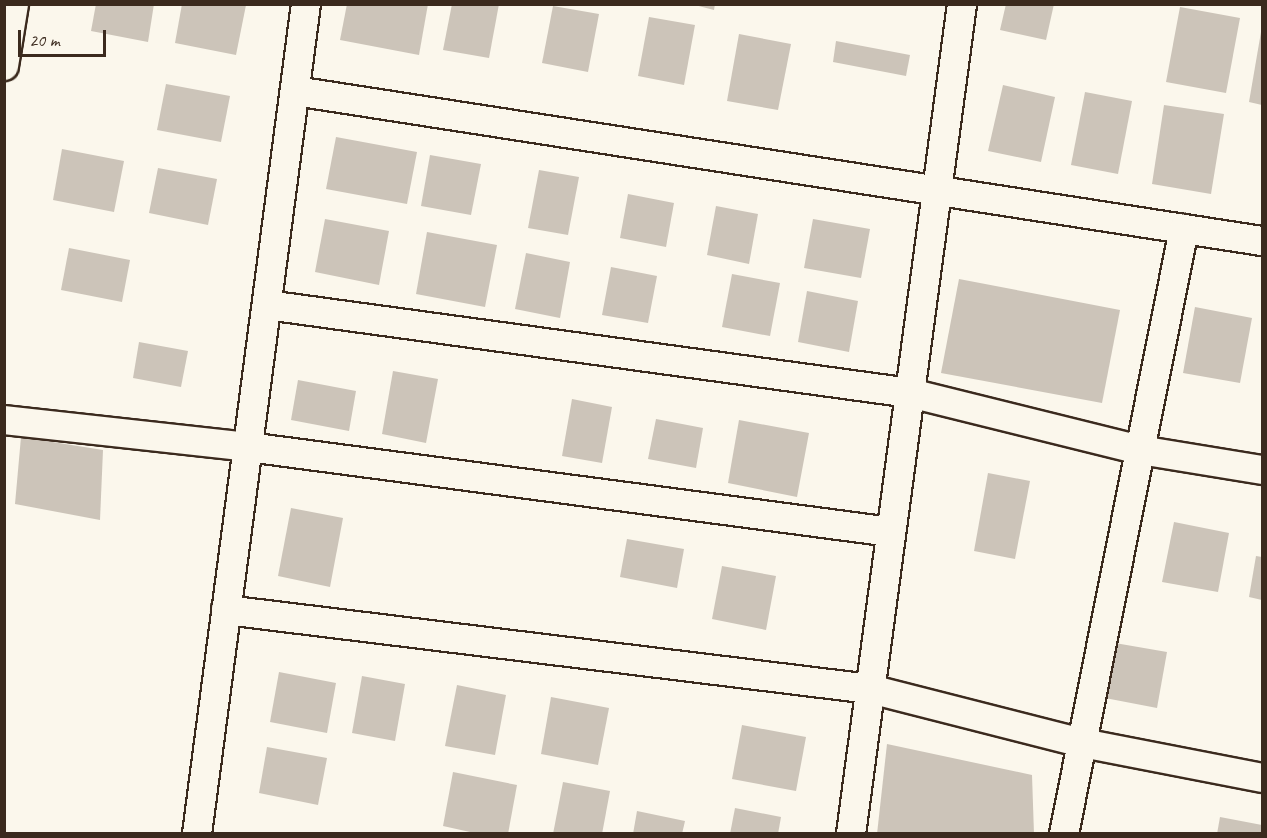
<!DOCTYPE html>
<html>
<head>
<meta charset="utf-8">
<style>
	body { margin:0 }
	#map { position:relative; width:1267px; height:838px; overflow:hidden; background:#fbf7ec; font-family:Caveat,sans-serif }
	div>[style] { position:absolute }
	.building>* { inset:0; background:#ccc4b9 }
	.roads { filter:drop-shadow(2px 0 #3b2a1e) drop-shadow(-2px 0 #3b2a1e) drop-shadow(0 2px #3b2a1e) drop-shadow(0 -2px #3b2a1e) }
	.minor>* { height:28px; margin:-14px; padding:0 14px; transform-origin:14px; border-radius:14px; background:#fbf7ec }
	span { translate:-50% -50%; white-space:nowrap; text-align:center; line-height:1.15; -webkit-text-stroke:6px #fbf7ec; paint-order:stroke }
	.frame { position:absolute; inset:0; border:6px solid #3b2a1e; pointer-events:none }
	.scale { position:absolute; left:18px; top:30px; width:88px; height:27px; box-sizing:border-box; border:3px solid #3b2a1e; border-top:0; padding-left:8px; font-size:18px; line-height:21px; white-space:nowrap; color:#3b2a1e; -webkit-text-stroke:4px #fbf7ec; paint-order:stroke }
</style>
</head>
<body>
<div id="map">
	<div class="building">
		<i style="clip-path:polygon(96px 4px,154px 4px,148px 42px,91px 31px)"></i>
		<i style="clip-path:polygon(182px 4px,246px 5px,236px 55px,175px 43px)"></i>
		<i style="clip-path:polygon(347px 4px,428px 4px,419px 55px,340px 40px)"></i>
		<i style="clip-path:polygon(452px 4px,499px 4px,489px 58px,443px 50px)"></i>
		<i style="clip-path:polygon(691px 4px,715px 4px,714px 10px)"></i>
		<i style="clip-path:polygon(1006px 4px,1054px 4px,1046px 40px,1000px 30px)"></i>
		<i style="clip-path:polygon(553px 6px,599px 14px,588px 72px,542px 63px)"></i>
		<i style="clip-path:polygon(1180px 7px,1240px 18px,1226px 93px,1166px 82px)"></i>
		<i style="clip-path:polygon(649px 17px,695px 25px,684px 85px,638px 76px)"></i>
		<i style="clip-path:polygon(1261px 32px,1262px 32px,1262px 105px,1249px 102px)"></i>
		<i style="clip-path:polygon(739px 34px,791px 44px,778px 110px,727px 101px)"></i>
		<i style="clip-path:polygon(836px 41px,910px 55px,906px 76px,833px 62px)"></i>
		<i style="clip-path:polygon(166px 84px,230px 96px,221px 142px,157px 130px)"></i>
		<i style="clip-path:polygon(1003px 85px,1055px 97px,1041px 162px,988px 151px)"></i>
		<i style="clip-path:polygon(1085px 92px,1132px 101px,1118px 174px,1071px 165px)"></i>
		<i style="clip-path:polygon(1164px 105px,1224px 114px,1211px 194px,1152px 184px)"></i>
		<i style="clip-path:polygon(336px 137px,417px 152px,407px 204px,326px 189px)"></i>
		<i style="clip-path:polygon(62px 149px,124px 161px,114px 212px,53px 200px)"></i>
		<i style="clip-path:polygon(430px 155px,481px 164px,471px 215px,421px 206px)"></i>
		<i style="clip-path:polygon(158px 168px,217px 179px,208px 225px,149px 213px)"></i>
		<i style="clip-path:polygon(539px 170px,579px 177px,568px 235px,528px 228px)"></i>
		<i style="clip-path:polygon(628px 194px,674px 203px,666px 247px,620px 238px)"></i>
		<i style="clip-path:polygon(716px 206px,758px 214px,749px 264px,707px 255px)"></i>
		<i style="clip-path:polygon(325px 219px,389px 231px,379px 285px,315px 272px)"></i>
		<i style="clip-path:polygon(813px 219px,870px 229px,861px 278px,804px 268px)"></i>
		<i style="clip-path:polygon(427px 232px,497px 245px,485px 307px,416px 294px)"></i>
		<i style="clip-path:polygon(69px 248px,130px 260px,122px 302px,61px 290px)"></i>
		<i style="clip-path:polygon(526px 253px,570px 262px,560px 318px,515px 309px)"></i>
		<i style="clip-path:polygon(611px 267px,657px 276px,648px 323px,602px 315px)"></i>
		<i style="clip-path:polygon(732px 274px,780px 283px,770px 336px,722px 327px)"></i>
		<i style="clip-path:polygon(959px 279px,1120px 310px,1102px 403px,941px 373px)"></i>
		<i style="clip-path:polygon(807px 291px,858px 301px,849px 352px,798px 342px)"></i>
		<i style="clip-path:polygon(1195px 307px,1252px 318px,1240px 383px,1183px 373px)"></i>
		<i style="clip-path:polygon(139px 342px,188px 351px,181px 387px,133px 378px)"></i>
		<i style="clip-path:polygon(393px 371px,438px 379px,426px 443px,382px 434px)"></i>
		<i style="clip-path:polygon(298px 380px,356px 391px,349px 431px,291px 420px)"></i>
		<i style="clip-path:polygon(572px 399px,612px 407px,602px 463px,562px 456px)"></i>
		<i style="clip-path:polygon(656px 419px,703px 428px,696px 468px,648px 459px)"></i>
		<i style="clip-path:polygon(739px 420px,809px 433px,797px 497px,728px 483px)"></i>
		<i style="clip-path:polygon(21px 437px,103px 450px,100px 520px,15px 504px)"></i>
		<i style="clip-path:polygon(988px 473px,1030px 481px,1015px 559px,974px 551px)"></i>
		<i style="clip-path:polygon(291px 508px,343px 518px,330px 587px,278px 576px)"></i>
		<i style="clip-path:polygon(1174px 522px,1229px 533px,1218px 592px,1162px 582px)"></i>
		<i style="clip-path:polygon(627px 539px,684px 549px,677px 588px,620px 577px)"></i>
		<i style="clip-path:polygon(1256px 556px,1262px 557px,1262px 600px,1249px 597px)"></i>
		<i style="clip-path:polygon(722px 566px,776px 576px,766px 630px,712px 619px)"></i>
		<i style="clip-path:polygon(1115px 643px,1167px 652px,1157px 708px,1105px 698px)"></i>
		<i style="clip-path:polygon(279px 672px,336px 683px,327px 733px,270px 722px)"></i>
		<i style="clip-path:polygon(362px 676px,405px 684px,395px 741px,352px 733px)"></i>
		<i style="clip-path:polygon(457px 685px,506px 695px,495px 755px,445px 746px)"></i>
		<i style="clip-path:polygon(551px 697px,609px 708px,598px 765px,541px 754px)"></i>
		<i style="clip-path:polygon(742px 725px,806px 737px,796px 791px,732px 779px)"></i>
		<i style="clip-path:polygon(887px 744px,1032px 775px,1034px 834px,877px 834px)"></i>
		<i style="clip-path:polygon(267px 747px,327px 758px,318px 805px,259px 793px)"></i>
		<i style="clip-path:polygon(453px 772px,517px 785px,508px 834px,479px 834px,443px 826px)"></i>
		<i style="clip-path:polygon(563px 782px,610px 791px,602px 834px,553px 834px)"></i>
		<i style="clip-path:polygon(735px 808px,781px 817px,778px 834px,730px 834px)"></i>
		<i style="clip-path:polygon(637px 811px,685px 821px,682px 834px,633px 834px)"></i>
		<i style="clip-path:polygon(1220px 817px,1262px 825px,1262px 834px,1217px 834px)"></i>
	</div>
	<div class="roads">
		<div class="minor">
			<i style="left:4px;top:66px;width:63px;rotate:-80.8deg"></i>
			<i style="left:295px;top:91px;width:979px;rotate:8.82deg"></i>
			<i style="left:267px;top:305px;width:649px;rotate:7.79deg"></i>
			<i style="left:910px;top:393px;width:237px;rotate:13.9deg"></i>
			<i style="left:1140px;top:450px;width:124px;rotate:9.3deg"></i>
			<i style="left:4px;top:420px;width:245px;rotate:6.3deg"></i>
			<i style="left:248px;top:447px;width:649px;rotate:7.53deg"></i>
			<i style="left:226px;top:610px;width:649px;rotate:6.99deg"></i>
			<i style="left:870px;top:689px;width:219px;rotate:14.3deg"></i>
			<i style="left:1082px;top:743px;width:183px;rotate:11deg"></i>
			<i style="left:197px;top:834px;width:837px;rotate:-82.52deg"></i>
			<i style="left:851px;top:834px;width:837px;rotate:-82.38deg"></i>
			<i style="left:1064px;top:834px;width:617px;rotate:-78.78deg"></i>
		</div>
	</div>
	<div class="frame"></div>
	<div class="scale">20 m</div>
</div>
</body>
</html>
